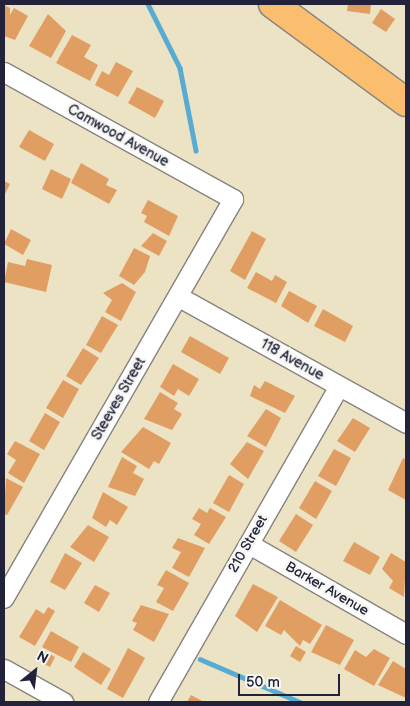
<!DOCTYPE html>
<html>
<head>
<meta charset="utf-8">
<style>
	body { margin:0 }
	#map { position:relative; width:410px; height:706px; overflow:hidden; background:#ece3c4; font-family:"Balsamiq Sans",sans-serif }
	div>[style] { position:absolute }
	.stream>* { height:4.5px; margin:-2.25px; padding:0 2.25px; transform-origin:2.25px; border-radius:2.25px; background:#58abd3 }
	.building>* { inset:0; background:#e09e63 }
	.roads { filter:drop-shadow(1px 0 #878280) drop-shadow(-1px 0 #878280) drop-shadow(0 1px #878280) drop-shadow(0 -1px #878280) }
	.minor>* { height:19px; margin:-9.5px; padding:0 9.5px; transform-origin:9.5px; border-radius:9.5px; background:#fff }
	.highway>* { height:28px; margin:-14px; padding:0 14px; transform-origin:14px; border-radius:14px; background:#fabe6e }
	span { translate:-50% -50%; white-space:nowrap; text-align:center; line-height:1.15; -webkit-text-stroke:5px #f6f6f2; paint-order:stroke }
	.street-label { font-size:14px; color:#22223b }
	.frame { position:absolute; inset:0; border:5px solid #22223b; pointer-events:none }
	.north { position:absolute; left:10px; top:646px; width:50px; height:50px; -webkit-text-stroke:4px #f6f6f2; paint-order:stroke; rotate:29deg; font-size:14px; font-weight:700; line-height:20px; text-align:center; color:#22223b }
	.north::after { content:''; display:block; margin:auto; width:18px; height:22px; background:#22223b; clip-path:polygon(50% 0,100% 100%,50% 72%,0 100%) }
	.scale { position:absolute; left:238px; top:674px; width:102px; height:22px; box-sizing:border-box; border:2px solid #22223b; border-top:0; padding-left:6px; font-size:15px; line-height:18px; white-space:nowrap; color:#22223b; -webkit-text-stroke:4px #f6f6f2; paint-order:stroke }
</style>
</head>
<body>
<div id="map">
	<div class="stream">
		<i style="left:148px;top:4px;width:72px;rotate:63.4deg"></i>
		<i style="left:180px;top:68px;width:84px;rotate:79deg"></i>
		<i style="left:200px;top:659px;width:109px;rotate:23.3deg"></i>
	</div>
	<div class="building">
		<i style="clip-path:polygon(348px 4px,371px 4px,370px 14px,347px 11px)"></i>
		<i style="clip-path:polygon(4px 5px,10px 8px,10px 15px,14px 8px,28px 16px,15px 40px,4px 36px)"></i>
		<i style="clip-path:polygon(381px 9px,395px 19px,386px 32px,372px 23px)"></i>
		<i style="clip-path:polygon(48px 14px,66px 31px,51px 58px,29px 46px)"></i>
		<i style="clip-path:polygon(72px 35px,91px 45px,84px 57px,98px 65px,90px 81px,56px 63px)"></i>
		<i style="clip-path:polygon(116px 62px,133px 71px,118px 97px,95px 85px,102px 71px,109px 75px)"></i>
		<i style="clip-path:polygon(137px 87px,164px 101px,155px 118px,128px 103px)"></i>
		<i style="clip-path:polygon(29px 130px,54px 144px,45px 161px,19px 147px)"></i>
		<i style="clip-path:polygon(81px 163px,109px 179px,106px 185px,117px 190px,109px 204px,71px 183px)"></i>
		<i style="clip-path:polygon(51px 169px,71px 179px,62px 199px,42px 189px)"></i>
		<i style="clip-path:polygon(4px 181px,10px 184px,4px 196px)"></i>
		<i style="clip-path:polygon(148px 200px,178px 216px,169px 236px,144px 222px,147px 216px,141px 213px)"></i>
		<i style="clip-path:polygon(11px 229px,31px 240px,23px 255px,4px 244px)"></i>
		<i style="clip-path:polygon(252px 231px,266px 239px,245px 280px,230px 271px)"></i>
		<i style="clip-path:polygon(153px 233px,167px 241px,159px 256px,141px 246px)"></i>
		<i style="clip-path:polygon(134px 248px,150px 256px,145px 272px,134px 285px,119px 276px)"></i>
		<i style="clip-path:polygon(27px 259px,52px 265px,46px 292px,4px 282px,8px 262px,25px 266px)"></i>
		<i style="clip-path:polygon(256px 272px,272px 281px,275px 275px,287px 282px,276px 303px,247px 288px)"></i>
		<i style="clip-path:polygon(122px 283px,136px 292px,121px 321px,105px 312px,112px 300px,103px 293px)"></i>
		<i style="clip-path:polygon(289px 291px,317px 306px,308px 323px,281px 306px)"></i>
		<i style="clip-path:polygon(323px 309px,353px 326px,345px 342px,314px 326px)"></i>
		<i style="clip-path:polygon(102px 316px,118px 325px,101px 353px,86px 345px)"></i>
		<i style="clip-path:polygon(190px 336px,229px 358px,220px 374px,181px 352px)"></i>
		<i style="clip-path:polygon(83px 348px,99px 358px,81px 385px,66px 376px)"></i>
		<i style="clip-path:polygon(173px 364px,199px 379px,189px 396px,178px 389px,174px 396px,160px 387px)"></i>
		<i style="clip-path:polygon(63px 380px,79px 389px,63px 418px,46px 408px)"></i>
		<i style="clip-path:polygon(265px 381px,295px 396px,285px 413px,250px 396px,254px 385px,260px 389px)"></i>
		<i style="clip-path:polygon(160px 392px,178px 403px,174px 409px,182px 414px,172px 430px,144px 419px)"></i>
		<i style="clip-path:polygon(266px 409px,281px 418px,266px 447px,247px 436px)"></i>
		<i style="clip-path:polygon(45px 413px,60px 422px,44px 450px,29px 441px)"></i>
		<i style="clip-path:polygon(353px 418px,370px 428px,355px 452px,337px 441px)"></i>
		<i style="clip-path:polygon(143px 427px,171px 443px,159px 464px,154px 461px,149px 469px,121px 452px)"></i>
		<i style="clip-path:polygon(15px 441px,40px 454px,24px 483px,8px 473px,16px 460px,7px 454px)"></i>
		<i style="clip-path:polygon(247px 442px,264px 451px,248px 479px,230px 464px)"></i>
		<i style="clip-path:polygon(334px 449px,351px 458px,336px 486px,318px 476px)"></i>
		<i style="clip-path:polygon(122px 457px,137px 466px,133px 473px,144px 479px,135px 496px,108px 487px)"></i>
		<i style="clip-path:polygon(403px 458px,406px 460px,406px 500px,388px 490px)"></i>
		<i style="clip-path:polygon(229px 475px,244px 484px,229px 512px,213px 503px)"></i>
		<i style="clip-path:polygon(6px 478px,23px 487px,7px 515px,4px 514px)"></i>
		<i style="clip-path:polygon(315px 481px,332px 491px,316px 519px,299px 508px)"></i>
		<i style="clip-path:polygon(103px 492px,128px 507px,117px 525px,110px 520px,106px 527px,92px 518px)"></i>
		<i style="clip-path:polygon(199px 508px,207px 513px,210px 508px,226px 517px,209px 544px,194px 535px,201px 524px,192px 519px)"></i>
		<i style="clip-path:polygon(296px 514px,313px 525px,296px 552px,279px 541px)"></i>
		<i style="clip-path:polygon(88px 525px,109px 537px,94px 562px,70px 547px)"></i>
		<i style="clip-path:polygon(178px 538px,205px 548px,189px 577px,172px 568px,181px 552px,172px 548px)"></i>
		<i style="clip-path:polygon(354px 542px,380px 557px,370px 575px,343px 561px)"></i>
		<i style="clip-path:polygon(65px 553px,82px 563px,65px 590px,50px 582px)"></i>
		<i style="clip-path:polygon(391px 553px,406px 562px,404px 597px,389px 588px,393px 581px,382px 569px)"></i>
		<i style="clip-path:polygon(166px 570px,189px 583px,173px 611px,156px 602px,164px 588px,157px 585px)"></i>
		<i style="clip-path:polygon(253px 584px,278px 597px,257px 632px,235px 616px)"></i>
		<i style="clip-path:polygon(95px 585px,110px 593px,99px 612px,84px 603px)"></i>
		<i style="clip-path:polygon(280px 600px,322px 625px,310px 644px,303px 640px,300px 646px,284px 630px,281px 635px,265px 626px)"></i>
		<i style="clip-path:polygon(141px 605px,169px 614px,154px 642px,133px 630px,137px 623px,132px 621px)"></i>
		<i style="clip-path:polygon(48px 607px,55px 611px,35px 646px,19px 637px,36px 609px,44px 614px)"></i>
		<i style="clip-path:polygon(326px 625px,354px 640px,340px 665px,311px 652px)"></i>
		<i style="clip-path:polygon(51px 631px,79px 647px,71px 662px,42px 647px)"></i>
		<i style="clip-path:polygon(296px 646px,306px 652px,300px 662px,290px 656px)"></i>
		<i style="clip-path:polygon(128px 648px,145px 658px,123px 698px,107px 689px)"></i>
		<i style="clip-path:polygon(41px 649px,55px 657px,50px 667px,35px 659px)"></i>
		<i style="clip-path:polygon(374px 649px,390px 658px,374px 686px,344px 669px,355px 650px,366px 657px)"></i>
		<i style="clip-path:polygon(83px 652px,111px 669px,101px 685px,74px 667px)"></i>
		<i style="clip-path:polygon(393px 661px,406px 669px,406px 698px,378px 685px)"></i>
		<i style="clip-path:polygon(191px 695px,204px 702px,187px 702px)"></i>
	</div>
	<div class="roads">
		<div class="minor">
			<i style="left:4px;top:72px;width:262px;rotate:29deg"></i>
			<i style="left:233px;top:199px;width:460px;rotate:119.9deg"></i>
			<i style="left:179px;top:297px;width:260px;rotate:29deg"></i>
			<i style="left:249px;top:544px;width:181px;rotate:29.8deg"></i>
			<i style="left:4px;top:669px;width:68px;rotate:29.2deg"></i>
			<i style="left:158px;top:702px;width:364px;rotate:-60.2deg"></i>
		</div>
		<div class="highway">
			<i style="left:273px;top:4px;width:165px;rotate:36.4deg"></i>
		</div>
	</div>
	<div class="street-label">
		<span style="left:118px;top:136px;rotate:29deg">Camwood Avenue</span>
		<span style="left:292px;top:360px;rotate:29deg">118 Avenue</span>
		<span style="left:119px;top:399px;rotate:-60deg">Steeves Street</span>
		<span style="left:248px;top:544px;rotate:-60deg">210 Street</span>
		<span style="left:327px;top:589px;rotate:30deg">Barker Avenue</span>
	</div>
	<div class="frame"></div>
	<div class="north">N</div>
	<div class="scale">50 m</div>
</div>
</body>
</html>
